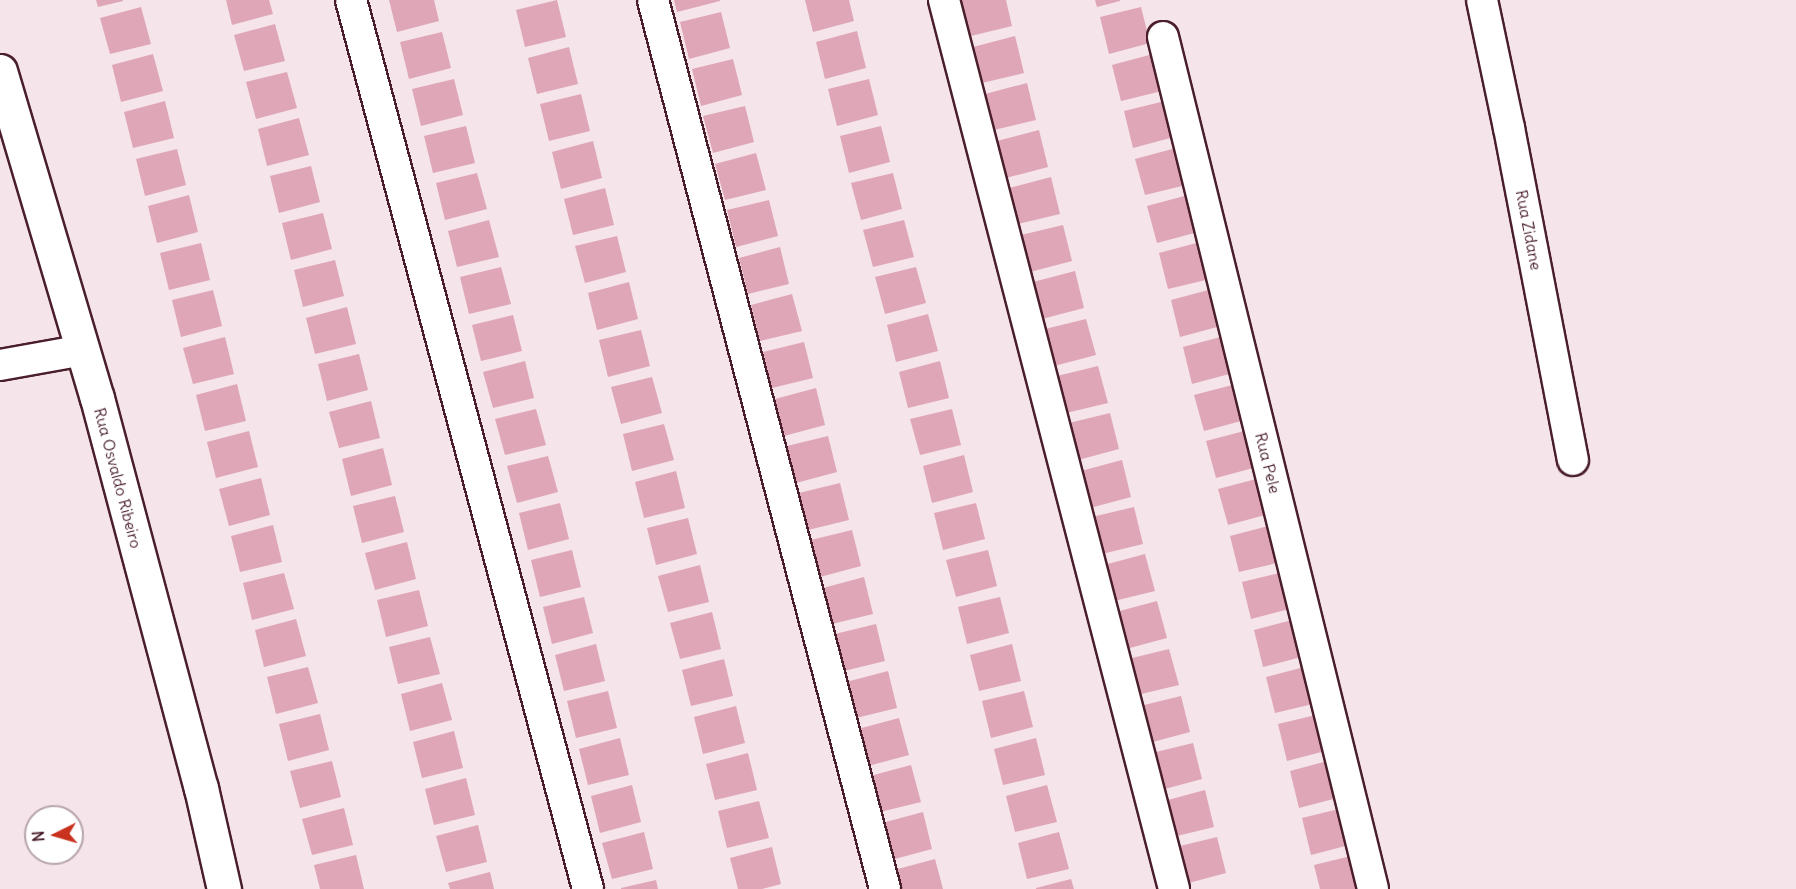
<!DOCTYPE html>
<html>
<head>
<meta charset="utf-8">
<style>
	body { margin:0 }
	#map { position:relative; width:1796px; height:889px; overflow:hidden; background:#f5e4ea; font-family:Delius,sans-serif }
	div>[style] { position:absolute }
	.building>* { inset:0; background:#dfa6b8 }
	.roads { filter:drop-shadow(2px 0 #4a1f2b) drop-shadow(-2px 0 #4a1f2b) drop-shadow(0 2px #4a1f2b) drop-shadow(0 -2px #4a1f2b) }
	.minor>* { height:30px; margin:-15px; padding:0 15px; transform-origin:15px; border-radius:15px; background:#fff }
	.tertiary>* { height:33px; margin:-16.5px; padding:0 16.5px; transform-origin:16.5px; border-radius:16.5px; background:#fff }
	span { translate:-50% -50%; white-space:nowrap; text-align:center; line-height:1.15; -webkit-text-stroke:4.5px #fff; paint-order:stroke }
	.street-label { font-size:16px; color:#4a1f2b }
	.north { position:absolute; left:24px; top:805px; width:60px; height:60px; box-sizing:border-box; background:#fff; border:2px solid #b7a5aa; border-radius:50%; rotate:265deg; font-size:16px; font-weight:700; line-height:24px; text-align:center; color:#4a1f2b }
	.north::after { content:''; display:block; margin:auto; width:21px; height:27px; background:#c8321e; clip-path:polygon(50% 0,100% 100%,50% 72%,0 100%) }
</style>
</head>
<body>
<div id="map">
	<div class="building">
		<i style="clip-path:polygon(96px 0,123px 0,123px 1px,98px 7px)"></i>
		<i style="clip-path:polygon(226px 0,269px 0,273px 14px,232px 25px)"></i>
		<i style="clip-path:polygon(389px 0,434px 0,439px 21px,397px 32px)"></i>
		<i style="clip-path:polygon(557px 0,566px 37px,525px 47px,516px 10px)"></i>
		<i style="clip-path:polygon(674px 0,720px 0,720px 1px,677px 12px)"></i>
		<i style="clip-path:polygon(805px 0,849px 0,854px 21px,813px 32px)"></i>
		<i style="clip-path:polygon(961px 0,1006px 0,1012px 26px,971px 36px)"></i>
		<i style="clip-path:polygon(1095px 0,1120px 0,1120px 1px,1097px 7px)"></i>
		<i style="clip-path:polygon(141px 7px,151px 44px,110px 54px,100px 18px)"></i>
		<i style="clip-path:polygon(1141px 7px,1150px 43px,1109px 54px,1100px 17px)"></i>
		<i style="clip-path:polygon(721px 12px,730px 48px,689px 59px,680px 22px)"></i>
		<i style="clip-path:polygon(275px 24px,285px 61px,244px 71px,234px 35px)"></i>
		<i style="clip-path:polygon(857px 31px,866px 68px,825px 79px,816px 42px)"></i>
		<i style="clip-path:polygon(442px 32px,451px 68px,409px 79px,400px 42px)"></i>
		<i style="clip-path:polygon(1015px 36px,1024px 73px,982px 83px,973px 47px)"></i>
		<i style="clip-path:polygon(569px 47px,578px 84px,537px 94px,528px 58px)"></i>
		<i style="clip-path:polygon(153px 54px,163px 91px,121px 102px,112px 65px)"></i>
		<i style="clip-path:polygon(1153px 54px,1162px 91px,1121px 101px,1112px 65px)"></i>
		<i style="clip-path:polygon(733px 59px,742px 95px,701px 106px,692px 69px)"></i>
		<i style="clip-path:polygon(287px 72px,297px 108px,256px 119px,246px 82px)"></i>
		<i style="clip-path:polygon(454px 79px,463px 115px,421px 126px,412px 89px)"></i>
		<i style="clip-path:polygon(869px 79px,878px 115px,837px 126px,828px 89px)"></i>
		<i style="clip-path:polygon(1027px 83px,1036px 120px,994px 130px,985px 94px)"></i>
		<i style="clip-path:polygon(581px 94px,590px 131px,549px 141px,540px 104px)"></i>
		<i style="clip-path:polygon(165px 101px,174px 138px,133px 148px,124px 112px)"></i>
		<i style="clip-path:polygon(1165px 101px,1174px 137px,1133px 148px,1124px 111px)"></i>
		<i style="clip-path:polygon(745px 106px,754px 142px,713px 153px,703px 116px)"></i>
		<i style="clip-path:polygon(299px 118px,309px 155px,267px 166px,258px 129px)"></i>
		<i style="clip-path:polygon(466px 126px,475px 163px,433px 173px,424px 136px)"></i>
		<i style="clip-path:polygon(881px 126px,890px 162px,849px 173px,840px 136px)"></i>
		<i style="clip-path:polygon(1039px 130px,1048px 167px,1006px 178px,997px 141px)"></i>
		<i style="clip-path:polygon(593px 141px,602px 178px,561px 189px,552px 152px)"></i>
		<i style="clip-path:polygon(1176px 148px,1186px 185px,1145px 195px,1135px 159px)"></i>
		<i style="clip-path:polygon(177px 149px,186px 185px,145px 196px,136px 159px)"></i>
		<i style="clip-path:polygon(756px 153px,766px 190px,725px 200px,715px 164px)"></i>
		<i style="clip-path:polygon(311px 166px,320px 202px,279px 213px,270px 176px)"></i>
		<i style="clip-path:polygon(477px 173px,487px 209px,445px 220px,436px 183px)"></i>
		<i style="clip-path:polygon(893px 173px,902px 209px,861px 220px,851px 183px)"></i>
		<i style="clip-path:polygon(1051px 177px,1060px 214px,1018px 224px,1009px 188px)"></i>
		<i style="clip-path:polygon(605px 188px,614px 225px,573px 235px,564px 199px)"></i>
		<i style="clip-path:polygon(189px 195px,198px 232px,157px 243px,148px 206px)"></i>
		<i style="clip-path:polygon(1188px 195px,1198px 232px,1157px 243px,1147px 206px)"></i>
		<i style="clip-path:polygon(769px 200px,778px 236px,736px 247px,727px 210px)"></i>
		<i style="clip-path:polygon(323px 213px,332px 249px,291px 260px,282px 223px)"></i>
		<i style="clip-path:polygon(489px 220px,499px 257px,457px 267px,448px 231px)"></i>
		<i style="clip-path:polygon(904px 220px,914px 257px,873px 267px,863px 230px)"></i>
		<i style="clip-path:polygon(1063px 225px,1072px 261px,1030px 272px,1021px 235px)"></i>
		<i style="clip-path:polygon(617px 236px,626px 272px,585px 283px,575px 246px)"></i>
		<i style="clip-path:polygon(1200px 242px,1210px 279px,1168px 289px,1159px 253px)"></i>
		<i style="clip-path:polygon(201px 243px,210px 280px,169px 290px,160px 253px)"></i>
		<i style="clip-path:polygon(780px 247px,789px 284px,748px 294px,739px 258px)"></i>
		<i style="clip-path:polygon(335px 260px,344px 296px,303px 307px,294px 270px)"></i>
		<i style="clip-path:polygon(501px 267px,511px 304px,469px 314px,460px 277px)"></i>
		<i style="clip-path:polygon(916px 267px,926px 303px,885px 314px,875px 277px)"></i>
		<i style="clip-path:polygon(1075px 271px,1084px 308px,1042px 319px,1033px 282px)"></i>
		<i style="clip-path:polygon(629px 282px,638px 319px,597px 330px,588px 293px)"></i>
		<i style="clip-path:polygon(1212px 289px,1221px 326px,1180px 337px,1171px 300px)"></i>
		<i style="clip-path:polygon(213px 290px,222px 326px,181px 337px,172px 300px)"></i>
		<i style="clip-path:polygon(792px 294px,802px 331px,760px 341px,751px 305px)"></i>
		<i style="clip-path:polygon(347px 307px,356px 344px,315px 354px,306px 318px)"></i>
		<i style="clip-path:polygon(928px 314px,938px 351px,896px 362px,887px 325px)"></i>
		<i style="clip-path:polygon(513px 315px,522px 351px,481px 361px,472px 325px)"></i>
		<i style="clip-path:polygon(1086px 319px,1096px 355px,1054px 366px,1045px 329px)"></i>
		<i style="clip-path:polygon(641px 330px,650px 366px,608px 377px,599px 340px)"></i>
		<i style="clip-path:polygon(1224px 336px,1233px 373px,1192px 384px,1183px 347px)"></i>
		<i style="clip-path:polygon(225px 337px,234px 374px,193px 384px,183px 348px)"></i>
		<i style="clip-path:polygon(804px 342px,813px 378px,772px 388px,763px 352px)"></i>
		<i style="clip-path:polygon(359px 354px,368px 390px,327px 401px,318px 364px)"></i>
		<i style="clip-path:polygon(525px 361px,534px 398px,493px 408px,483px 372px)"></i>
		<i style="clip-path:polygon(940px 361px,949px 398px,908px 408px,899px 372px)"></i>
		<i style="clip-path:polygon(1098px 366px,1108px 403px,1066px 413px,1057px 376px)"></i>
		<i style="clip-path:polygon(652px 377px,662px 413px,621px 424px,611px 387px)"></i>
		<i style="clip-path:polygon(237px 384px,246px 421px,205px 431px,196px 395px)"></i>
		<i style="clip-path:polygon(1236px 384px,1245px 420px,1204px 431px,1194px 395px)"></i>
		<i style="clip-path:polygon(816px 388px,825px 425px,784px 436px,775px 399px)"></i>
		<i style="clip-path:polygon(371px 401px,380px 438px,339px 448px,329px 412px)"></i>
		<i style="clip-path:polygon(536px 409px,546px 445px,505px 455px,495px 419px)"></i>
		<i style="clip-path:polygon(952px 409px,961px 445px,920px 455px,910px 419px)"></i>
		<i style="clip-path:polygon(1110px 413px,1119px 449px,1078px 460px,1069px 423px)"></i>
		<i style="clip-path:polygon(664px 424px,674px 460px,632px 471px,623px 434px)"></i>
		<i style="clip-path:polygon(1248px 430px,1257px 467px,1216px 478px,1206px 441px)"></i>
		<i style="clip-path:polygon(249px 431px,258px 467px,216px 478px,207px 442px)"></i>
		<i style="clip-path:polygon(828px 436px,837px 472px,796px 483px,787px 446px)"></i>
		<i style="clip-path:polygon(383px 448px,392px 485px,351px 496px,342px 459px)"></i>
		<i style="clip-path:polygon(964px 455px,973px 492px,932px 503px,923px 466px)"></i>
		<i style="clip-path:polygon(548px 456px,558px 492px,517px 503px,507px 466px)"></i>
		<i style="clip-path:polygon(1122px 460px,1131px 497px,1090px 508px,1081px 471px)"></i>
		<i style="clip-path:polygon(676px 471px,685px 508px,644px 518px,635px 482px)"></i>
		<i style="clip-path:polygon(261px 478px,270px 515px,229px 526px,219px 489px)"></i>
		<i style="clip-path:polygon(1260px 478px,1269px 514px,1228px 525px,1218px 489px)"></i>
		<i style="clip-path:polygon(840px 483px,849px 520px,808px 530px,799px 493px)"></i>
		<i style="clip-path:polygon(395px 496px,404px 532px,362px 543px,353px 506px)"></i>
		<i style="clip-path:polygon(560px 503px,569px 539px,528px 550px,519px 513px)"></i>
		<i style="clip-path:polygon(976px 503px,985px 539px,943px 550px,934px 513px)"></i>
		<i style="clip-path:polygon(1134px 507px,1143px 544px,1102px 554px,1092px 517px)"></i>
		<i style="clip-path:polygon(688px 518px,697px 554px,656px 565px,647px 528px)"></i>
		<i style="clip-path:polygon(273px 525px,282px 562px,240px 572px,231px 536px)"></i>
		<i style="clip-path:polygon(1272px 525px,1281px 562px,1239px 572px,1230px 536px)"></i>
		<i style="clip-path:polygon(852px 530px,861px 566px,820px 577px,811px 540px)"></i>
		<i style="clip-path:polygon(407px 542px,416px 579px,375px 590px,365px 553px)"></i>
		<i style="clip-path:polygon(572px 550px,581px 587px,540px 597px,531px 560px)"></i>
		<i style="clip-path:polygon(988px 550px,997px 586px,956px 597px,946px 560px)"></i>
		<i style="clip-path:polygon(1145px 554px,1155px 591px,1114px 601px,1104px 565px)"></i>
		<i style="clip-path:polygon(700px 565px,709px 602px,668px 612px,658px 576px)"></i>
		<i style="clip-path:polygon(1284px 572px,1293px 608px,1251px 619px,1242px 582px)"></i>
		<i style="clip-path:polygon(284px 573px,294px 609px,252px 620px,243px 583px)"></i>
		<i style="clip-path:polygon(864px 577px,873px 614px,832px 624px,823px 588px)"></i>
		<i style="clip-path:polygon(419px 590px,428px 626px,386px 637px,377px 600px)"></i>
		<i style="clip-path:polygon(584px 597px,593px 633px,552px 644px,543px 607px)"></i>
		<i style="clip-path:polygon(1000px 597px,1009px 633px,967px 644px,958px 607px)"></i>
		<i style="clip-path:polygon(1157px 601px,1167px 638px,1126px 649px,1116px 612px)"></i>
		<i style="clip-path:polygon(712px 612px,721px 649px,680px 659px,670px 623px)"></i>
		<i style="clip-path:polygon(296px 619px,306px 656px,264px 667px,255px 630px)"></i>
		<i style="clip-path:polygon(1296px 619px,1305px 656px,1263px 667px,1254px 630px)"></i>
		<i style="clip-path:polygon(876px 624px,885px 661px,844px 671px,835px 634px)"></i>
		<i style="clip-path:polygon(430px 637px,440px 674px,398px 684px,389px 647px)"></i>
		<i style="clip-path:polygon(596px 644px,605px 681px,564px 691px,555px 655px)"></i>
		<i style="clip-path:polygon(1012px 644px,1021px 681px,979px 691px,970px 655px)"></i>
		<i style="clip-path:polygon(1169px 649px,1179px 685px,1137px 695px,1128px 659px)"></i>
		<i style="clip-path:polygon(724px 659px,733px 696px,691px 706px,682px 670px)"></i>
		<i style="clip-path:polygon(1308px 666px,1317px 703px,1275px 713px,1266px 677px)"></i>
		<i style="clip-path:polygon(308px 667px,318px 703px,276px 714px,267px 677px)"></i>
		<i style="clip-path:polygon(888px 671px,897px 708px,856px 718px,846px 682px)"></i>
		<i style="clip-path:polygon(442px 683px,452px 720px,410px 731px,401px 694px)"></i>
		<i style="clip-path:polygon(608px 691px,617px 728px,576px 738px,567px 701px)"></i>
		<i style="clip-path:polygon(1024px 691px,1033px 727px,991px 738px,982px 701px)"></i>
		<i style="clip-path:polygon(1181px 696px,1190px 732px,1149px 743px,1140px 706px)"></i>
		<i style="clip-path:polygon(736px 706px,745px 743px,703px 754px,694px 717px)"></i>
		<i style="clip-path:polygon(320px 714px,329px 750px,288px 761px,279px 724px)"></i>
		<i style="clip-path:polygon(1320px 714px,1329px 750px,1287px 761px,1278px 724px)"></i>
		<i style="clip-path:polygon(899px 718px,909px 755px,868px 766px,858px 729px)"></i>
		<i style="clip-path:polygon(454px 731px,463px 768px,422px 778px,413px 742px)"></i>
		<i style="clip-path:polygon(620px 738px,629px 775px,588px 785px,579px 749px)"></i>
		<i style="clip-path:polygon(1036px 738px,1045px 775px,1003px 785px,994px 749px)"></i>
		<i style="clip-path:polygon(1193px 743px,1202px 779px,1161px 790px,1152px 753px)"></i>
		<i style="clip-path:polygon(748px 753px,757px 790px,715px 800px,706px 764px)"></i>
		<i style="clip-path:polygon(1331px 760px,1341px 797px,1299px 808px,1290px 771px)"></i>
		<i style="clip-path:polygon(332px 761px,341px 797px,300px 808px,290px 771px)"></i>
		<i style="clip-path:polygon(911px 765px,921px 802px,880px 812px,870px 776px)"></i>
		<i style="clip-path:polygon(466px 778px,475px 815px,434px 825px,425px 789px)"></i>
		<i style="clip-path:polygon(632px 785px,641px 822px,600px 833px,591px 796px)"></i>
		<i style="clip-path:polygon(1047px 785px,1057px 822px,1015px 832px,1006px 796px)"></i>
		<i style="clip-path:polygon(1205px 790px,1214px 827px,1173px 837px,1164px 801px)"></i>
		<i style="clip-path:polygon(759px 801px,769px 838px,727px 848px,718px 811px)"></i>
		<i style="clip-path:polygon(344px 808px,353px 845px,312px 855px,302px 819px)"></i>
		<i style="clip-path:polygon(1343px 808px,1353px 844px,1311px 855px,1302px 818px)"></i>
		<i style="clip-path:polygon(923px 812px,932px 849px,891px 860px,882px 823px)"></i>
		<i style="clip-path:polygon(478px 825px,487px 862px,446px 872px,436px 836px)"></i>
		<i style="clip-path:polygon(644px 832px,653px 869px,612px 879px,602px 843px)"></i>
		<i style="clip-path:polygon(1059px 832px,1069px 869px,1027px 879px,1018px 843px)"></i>
		<i style="clip-path:polygon(1217px 837px,1226px 873px,1185px 884px,1176px 847px)"></i>
		<i style="clip-path:polygon(772px 847px,781px 884px,762px 889px,738px 889px,730px 858px)"></i>
		<i style="clip-path:polygon(356px 855px,364px 889px,320px 889px,314px 865px)"></i>
		<i style="clip-path:polygon(1355px 855px,1364px 889px,1320px 889px,1314px 865px)"></i>
		<i style="clip-path:polygon(935px 859px,943px 889px,898px 889px,894px 870px)"></i>
		<i style="clip-path:polygon(490px 872px,494px 889px,450px 889px,448px 883px)"></i>
		<i style="clip-path:polygon(1071px 879px,1074px 889px,1036px 889px,1036px 888px)"></i>
		<i style="clip-path:polygon(656px 880px,658px 889px,621px 889px,621px 888px)"></i>
	</div>
	<div class="roads">
		<div class="minor">
			<i style="left:351px;top:0;width:920px;rotate:75.07deg"></i>
			<i style="left:653px;top:0;width:919px;rotate:75.37deg"></i>
			<i style="left:944px;top:0;width:918px;rotate:75.49deg"></i>
			<i style="left:1482px;top:0;width:131px;rotate:78.1deg"></i>
			<i style="left:1509px;top:128px;width:338px;rotate:79.1deg"></i>
			<i style="left:1163px;top:37px;width:877px;rotate:76.15deg"></i>
			<i style="left:0;top:365px;width:85px;rotate:-10.1deg"></i>
		</div>
		<div class="tertiary">
			<i style="left:0;top:71px;width:341px;rotate:73.5deg"></i>
			<i style="left:97px;top:398px;width:404px;rotate:75.1deg"></i>
			<i style="left:201px;top:788px;width:104px;rotate:77.2deg"></i>
		</div>
	</div>
	<div class="street-label">
		<span style="left:1529px;top:230px;rotate:79deg">Rua Zidane</span>
		<span style="left:1268px;top:463px;rotate:76deg">Rua Pele</span>
		<span style="left:118px;top:478px;rotate:75deg">Rua Osvaldo Ribeiro</span>
	</div>
	<div class="north">N</div>
</div>
</body>
</html>
